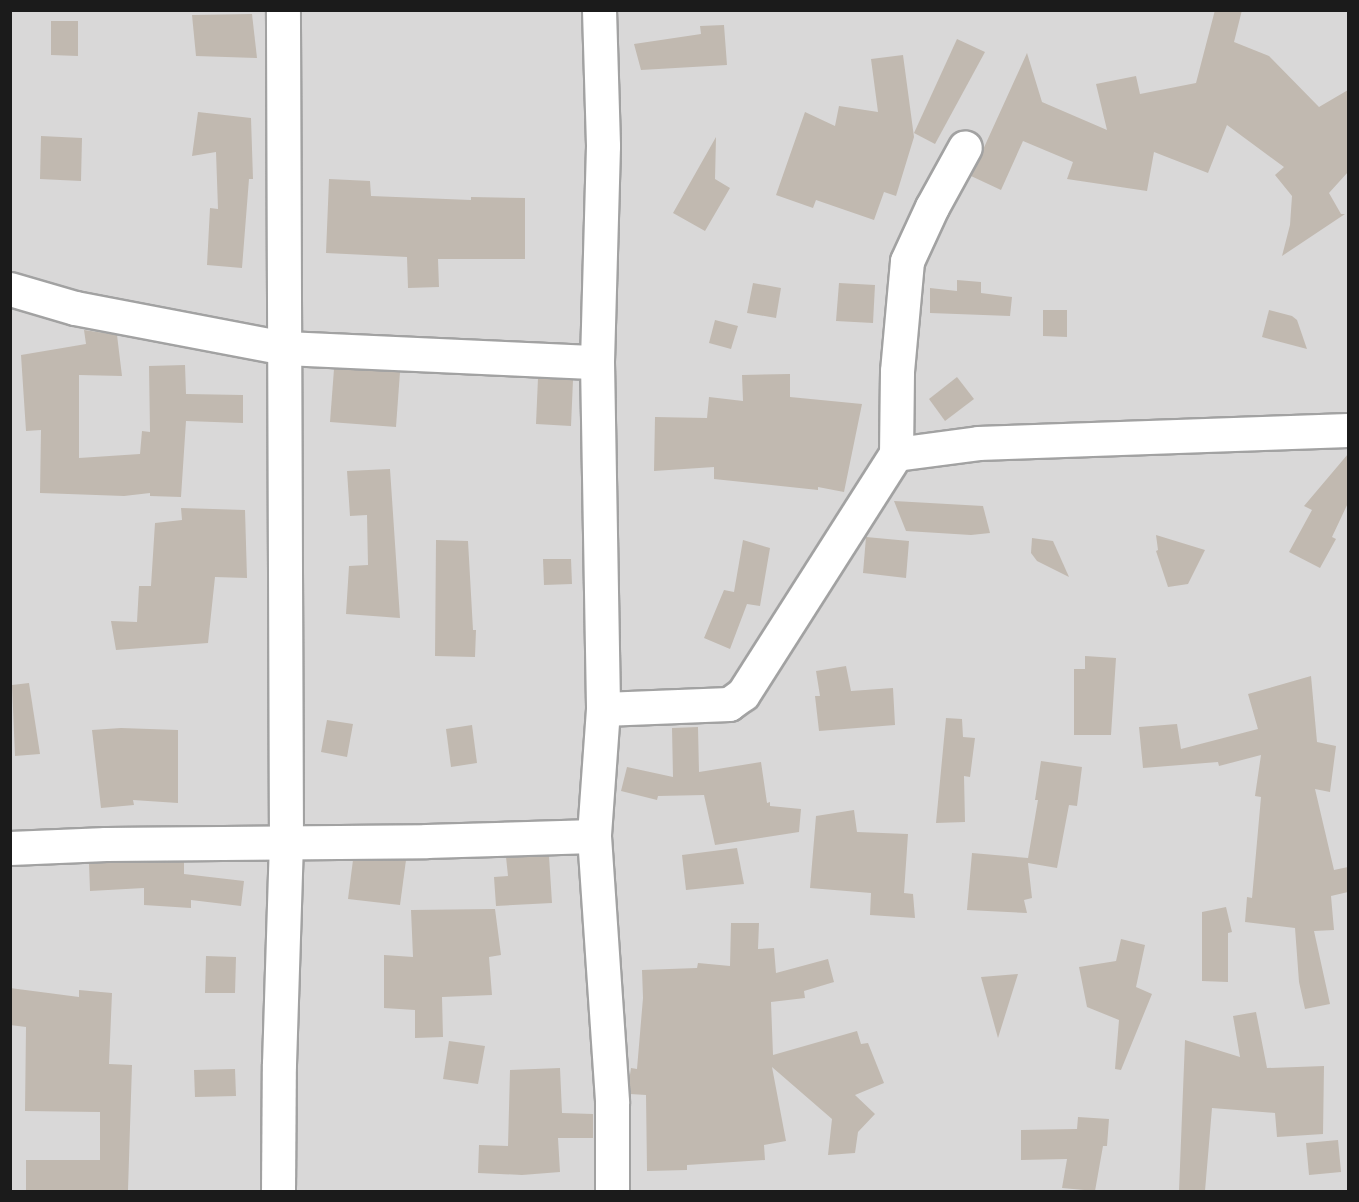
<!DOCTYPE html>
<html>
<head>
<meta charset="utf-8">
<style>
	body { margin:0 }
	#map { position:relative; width:1359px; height:1202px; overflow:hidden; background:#edeae0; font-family:Ubuntu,sans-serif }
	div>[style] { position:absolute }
	.residential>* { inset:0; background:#d9d8d8 }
	.building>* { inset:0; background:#c1b9b0 }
	.roads { filter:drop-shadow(2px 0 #a2a2a2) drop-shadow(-2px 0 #a2a2a2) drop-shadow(0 2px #a2a2a2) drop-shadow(0 -2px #a2a2a2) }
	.minor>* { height:33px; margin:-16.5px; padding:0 16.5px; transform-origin:16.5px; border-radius:16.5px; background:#fff }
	span { translate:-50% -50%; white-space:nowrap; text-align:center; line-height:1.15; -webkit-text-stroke:5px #fff; paint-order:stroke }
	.frame { position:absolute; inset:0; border:12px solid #1b1b1b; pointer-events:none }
</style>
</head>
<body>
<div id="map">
	<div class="residential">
		<i style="clip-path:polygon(11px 11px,1348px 11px,1348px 1191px,11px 1191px)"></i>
	</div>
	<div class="building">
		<i style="clip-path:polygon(1215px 10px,1242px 10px,1234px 42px,1269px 56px,1319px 107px,1348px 90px,1348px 172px,1329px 193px,1341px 214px,1345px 214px,1282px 256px,1290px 225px,1292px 196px,1275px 175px,1284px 167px,1227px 125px,1208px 173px,1154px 152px,1147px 191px,1067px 179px,1073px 162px,1023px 141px,1001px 190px,971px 176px,1027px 53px,1042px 102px,1107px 130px,1096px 84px,1136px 76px,1140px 94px,1196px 83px)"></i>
		<i style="clip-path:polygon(252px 14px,257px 58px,196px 56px,192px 15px)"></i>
		<i style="clip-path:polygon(51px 21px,78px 21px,78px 56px,51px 55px)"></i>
		<i style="clip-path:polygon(724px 25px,727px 65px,641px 70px,634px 44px,701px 34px,700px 26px)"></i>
		<i style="clip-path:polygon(957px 39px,985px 52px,935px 144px,914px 133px)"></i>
		<i style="clip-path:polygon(903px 55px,914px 137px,896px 196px,884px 192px,874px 220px,816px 200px,813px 208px,776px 195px,805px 112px,835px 126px,839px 106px,878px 112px,871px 59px)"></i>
		<i style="clip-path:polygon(198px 112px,251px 118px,253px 179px,249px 179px,242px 268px,207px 265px,210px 208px,218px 209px,216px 152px,192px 156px)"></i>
		<i style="clip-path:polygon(41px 136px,82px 138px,81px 181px,40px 179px)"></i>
		<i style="clip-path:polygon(716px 137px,715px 179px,730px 188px,705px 231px,673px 213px)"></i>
		<i style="clip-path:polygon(329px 179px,370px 181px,371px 196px,471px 200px,471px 197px,525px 198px,525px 259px,438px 259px,439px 287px,408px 288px,407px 257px,326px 253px)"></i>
		<i style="clip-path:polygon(957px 280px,981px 282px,981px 293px,1012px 297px,1010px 316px,930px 313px,930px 288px,957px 291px)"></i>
		<i style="clip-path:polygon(753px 283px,781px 288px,776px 318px,747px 313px)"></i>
		<i style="clip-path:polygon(839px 283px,875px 285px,873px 323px,836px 321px)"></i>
		<i style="clip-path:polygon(1043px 310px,1067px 310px,1067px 337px,1043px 336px)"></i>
		<i style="clip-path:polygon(1269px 310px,1292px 316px,1297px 320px,1307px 349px,1262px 337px)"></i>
		<i style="clip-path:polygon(715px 320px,738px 326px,731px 349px,709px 343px)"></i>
		<i style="clip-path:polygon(84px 330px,117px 335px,122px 376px,79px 375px,79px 458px,140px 454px,142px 431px,150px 432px,149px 366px,185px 365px,186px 394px,243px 395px,243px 423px,186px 421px,181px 497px,150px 496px,150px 493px,124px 496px,40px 493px,41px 430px,26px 431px,21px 355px,86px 344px)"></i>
		<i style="clip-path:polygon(334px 369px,400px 372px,396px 427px,330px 422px)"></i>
		<i style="clip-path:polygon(790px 374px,790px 397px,862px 404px,844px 492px,818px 487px,818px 490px,714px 479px,714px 467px,654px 471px,655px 417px,707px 418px,709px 397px,743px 401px,742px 375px)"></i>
		<i style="clip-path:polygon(957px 377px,974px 399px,945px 421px,929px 399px)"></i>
		<i style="clip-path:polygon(538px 378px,573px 380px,571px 426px,536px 424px)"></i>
		<i style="clip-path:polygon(1348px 454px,1348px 503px,1332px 537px,1336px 539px,1320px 568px,1289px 552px,1312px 510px,1304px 506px)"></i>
		<i style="clip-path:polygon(390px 469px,400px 618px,346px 614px,349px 566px,368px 565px,367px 515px,350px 516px,347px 471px)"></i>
		<i style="clip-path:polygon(894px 501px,983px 506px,990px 533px,971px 535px,906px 531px)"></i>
		<i style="clip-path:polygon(181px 508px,245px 510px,247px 578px,215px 577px,208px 643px,116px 650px,111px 621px,137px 622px,139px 586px,151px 586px,155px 523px,182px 520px)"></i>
		<i style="clip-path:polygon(1156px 535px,1205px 550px,1188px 584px,1168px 587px,1156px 551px,1158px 550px)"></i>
		<i style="clip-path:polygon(866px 537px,909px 541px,906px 578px,863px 573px)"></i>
		<i style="clip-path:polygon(1032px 538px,1053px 541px,1069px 577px,1037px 561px,1031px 553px)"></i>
		<i style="clip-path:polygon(436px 540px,468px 541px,473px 630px,476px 630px,475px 657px,435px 656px)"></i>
		<i style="clip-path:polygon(743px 540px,770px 548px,760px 606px,747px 604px,730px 649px,704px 638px,724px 590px,734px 592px)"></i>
		<i style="clip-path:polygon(543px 559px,571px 559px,572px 584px,544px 585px)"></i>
		<i style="clip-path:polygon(1085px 656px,1116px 658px,1111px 735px,1074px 735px,1074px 669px,1085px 669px)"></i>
		<i style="clip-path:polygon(846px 666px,851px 691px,893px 688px,895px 725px,819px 731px,815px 696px,820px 696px,816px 671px)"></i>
		<i style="clip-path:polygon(1311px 676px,1317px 742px,1336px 746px,1330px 792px,1315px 789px,1334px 870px,1348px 867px,1348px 892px,1331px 896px,1334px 930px,1314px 931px,1330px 1004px,1305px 1009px,1299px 982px,1295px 928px,1245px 922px,1247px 897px,1252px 898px,1261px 797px,1255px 796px,1261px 755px,1219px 766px,1218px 762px,1143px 768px,1139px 727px,1177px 724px,1181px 749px,1258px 729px,1248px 694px)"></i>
		<i style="clip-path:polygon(29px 683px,40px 754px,15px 756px,12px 685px)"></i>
		<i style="clip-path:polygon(946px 718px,962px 719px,963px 737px,975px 738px,970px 777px,964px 776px,965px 822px,936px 823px)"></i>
		<i style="clip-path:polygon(327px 720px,353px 724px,347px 757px,321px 752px)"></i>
		<i style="clip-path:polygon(472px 725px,477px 763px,451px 767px,446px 729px)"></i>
		<i style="clip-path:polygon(698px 727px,699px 772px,761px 762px,767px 803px,770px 802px,770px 806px,801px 809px,799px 832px,715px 845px,704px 795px,658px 796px,657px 800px,621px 791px,627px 767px,673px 777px,672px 728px)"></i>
		<i style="clip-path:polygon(121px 728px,178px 730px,178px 803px,133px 800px,134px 805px,101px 808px,92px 730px)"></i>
		<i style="clip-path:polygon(1041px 761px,1082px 767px,1077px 806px,1069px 805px,1057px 868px,1028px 863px,1032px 898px,1024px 900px,1027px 913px,967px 910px,972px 853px,1028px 858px,1038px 800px,1035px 800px)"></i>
		<i style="clip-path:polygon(854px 810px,857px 832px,908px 834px,904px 893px,913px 894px,915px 918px,870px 915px,871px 893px,810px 888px,816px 816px)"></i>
		<i style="clip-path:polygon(737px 848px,744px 884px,686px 890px,682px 855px)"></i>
		<i style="clip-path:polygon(549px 856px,552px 903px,496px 906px,494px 877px,508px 876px,506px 857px)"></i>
		<i style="clip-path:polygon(353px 860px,406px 860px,400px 905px,348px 899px)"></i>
		<i style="clip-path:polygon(184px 862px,184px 874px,244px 881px,241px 906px,191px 900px,191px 908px,144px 905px,144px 888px,90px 891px,89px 863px)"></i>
		<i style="clip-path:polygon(1226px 907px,1232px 932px,1228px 933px,1228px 982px,1202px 981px,1202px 912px)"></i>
		<i style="clip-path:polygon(495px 909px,501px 955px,489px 957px,492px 995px,442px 997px,443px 1037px,415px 1038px,415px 1010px,384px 1008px,384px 955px,413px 957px,411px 910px)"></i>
		<i style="clip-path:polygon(731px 923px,759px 923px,758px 949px,774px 948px,776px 973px,828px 959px,834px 982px,804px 991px,805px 998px,771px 1002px,773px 1055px,857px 1031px,861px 1044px,868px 1043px,884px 1083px,855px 1095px,875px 1114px,858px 1132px,855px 1153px,828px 1155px,832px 1119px,772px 1067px,786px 1141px,764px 1145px,765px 1160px,687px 1165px,687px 1170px,647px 1171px,646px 1095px,630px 1094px,629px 1081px,631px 1068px,637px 1069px,643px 998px,642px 970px,697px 968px,698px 963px,730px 966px)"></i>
		<i style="clip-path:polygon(1121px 939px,1145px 945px,1136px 987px,1152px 994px,1121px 1070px,1115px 1069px,1119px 1020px,1087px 1007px,1079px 967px,1116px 961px)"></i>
		<i style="clip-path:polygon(206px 956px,236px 957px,235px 993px,205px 993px)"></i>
		<i style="clip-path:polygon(1018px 974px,998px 1038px,981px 977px)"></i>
		<i style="clip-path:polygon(10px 988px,79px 997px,79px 990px,112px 993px,109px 1064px,132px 1065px,128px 1190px,26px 1191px,26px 1160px,100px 1160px,100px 1112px,25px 1111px,26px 1027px,10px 1025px)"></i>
		<i style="clip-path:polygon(1256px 1012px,1267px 1068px,1324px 1066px,1323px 1134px,1277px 1137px,1275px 1113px,1212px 1108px,1205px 1191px,1179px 1191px,1185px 1040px,1240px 1057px,1233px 1016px)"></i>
		<i style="clip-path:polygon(449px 1041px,485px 1046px,478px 1084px,443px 1079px)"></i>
		<i style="clip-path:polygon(560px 1068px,562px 1113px,593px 1114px,593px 1138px,558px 1138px,560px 1172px,522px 1175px,478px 1173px,479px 1145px,508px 1146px,510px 1070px)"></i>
		<i style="clip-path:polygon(235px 1069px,236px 1096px,195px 1097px,194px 1070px)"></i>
		<i style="clip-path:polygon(1078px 1117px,1109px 1119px,1107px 1146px,1103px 1146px,1095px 1191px,1062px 1188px,1067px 1159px,1021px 1160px,1021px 1130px,1077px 1129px)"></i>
		<i style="clip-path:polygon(1338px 1140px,1341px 1172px,1309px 1175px,1306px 1143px)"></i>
	</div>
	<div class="roads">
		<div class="minor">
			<i style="left:599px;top:10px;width:136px;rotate:88.3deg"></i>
			<i style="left:603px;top:146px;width:216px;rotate:91.6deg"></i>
			<i style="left:597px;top:362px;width:347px;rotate:89deg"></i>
			<i style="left:603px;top:709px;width:127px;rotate:94.1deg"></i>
			<i style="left:594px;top:836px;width:267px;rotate:86.1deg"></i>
			<i style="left:612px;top:1102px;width:90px;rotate:90deg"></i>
			<i style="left:10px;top:289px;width:68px;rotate:16.3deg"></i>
			<i style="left:75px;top:308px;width:214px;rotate:10.8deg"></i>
			<i style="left:285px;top:348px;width:312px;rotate:2.6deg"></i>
			<i style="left:896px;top:454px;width:83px;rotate:-89.3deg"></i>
			<i style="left:897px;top:371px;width:110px;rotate:-84.8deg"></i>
			<i style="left:907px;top:261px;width:60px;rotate:-65.2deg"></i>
			<i style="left:932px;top:207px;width:68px;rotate:-61.2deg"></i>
			<i style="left:603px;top:709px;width:126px;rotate:-2.3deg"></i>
			<i style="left:729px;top:704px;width:17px;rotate:-36deg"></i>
			<i style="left:743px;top:694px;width:285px;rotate:-57.5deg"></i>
			<i style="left:896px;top:454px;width:83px;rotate:-7.6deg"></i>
			<i style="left:978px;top:443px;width:370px;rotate:-2deg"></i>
			<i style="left:10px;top:848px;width:96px;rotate:-2.4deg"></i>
			<i style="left:106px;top:844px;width:320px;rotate:-0.5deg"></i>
			<i style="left:426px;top:841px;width:168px;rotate:-1.7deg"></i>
			<i style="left:278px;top:1192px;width:128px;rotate:-89.6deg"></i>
			<i style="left:279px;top:1064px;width:220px;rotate:-88.2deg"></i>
			<i style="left:286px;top:844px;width:834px;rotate:-90.21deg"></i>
		</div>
	</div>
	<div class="frame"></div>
</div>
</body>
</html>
